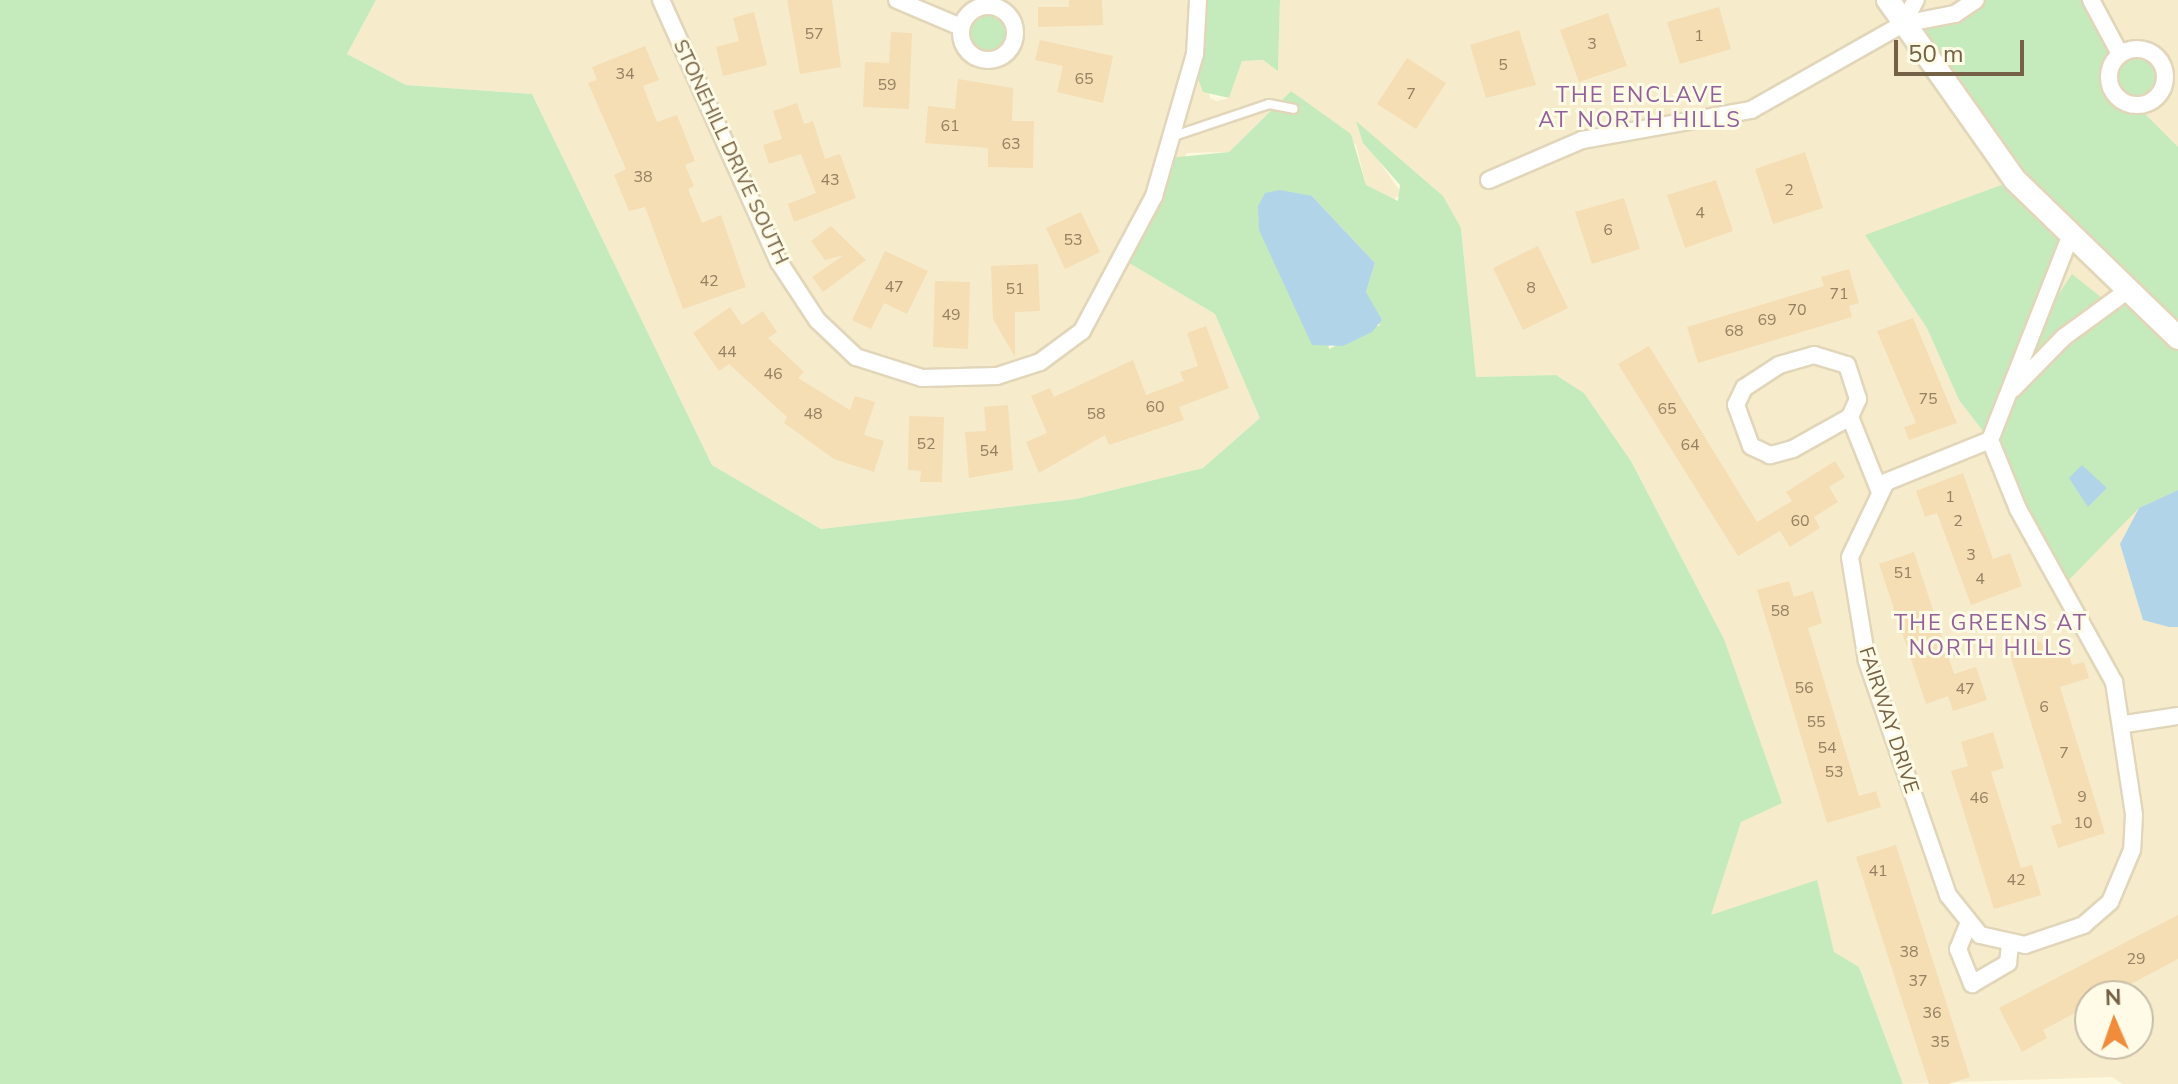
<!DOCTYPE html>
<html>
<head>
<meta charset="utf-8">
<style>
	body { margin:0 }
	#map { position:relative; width:2178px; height:1084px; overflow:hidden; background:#fef9de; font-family:"Nunito Sans",sans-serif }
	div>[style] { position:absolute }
	.residential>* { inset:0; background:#f6eccc }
	.green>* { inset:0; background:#c5ebbd }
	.round { border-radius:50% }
	.water>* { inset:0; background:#b2d4e8 }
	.building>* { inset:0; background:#f5ddb4 }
	.roads { filter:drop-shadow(2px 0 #e2d6ba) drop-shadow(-2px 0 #e2d6ba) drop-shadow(0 2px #e2d6ba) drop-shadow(0 -2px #e2d6ba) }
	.lane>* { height:8px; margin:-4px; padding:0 4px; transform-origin:4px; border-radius:4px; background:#fff }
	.street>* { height:16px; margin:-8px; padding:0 8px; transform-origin:8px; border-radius:8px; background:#fff }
	.street>.ring { margin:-8px; padding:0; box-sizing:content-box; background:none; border:16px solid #fff; border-radius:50% }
	.secondary>* { height:22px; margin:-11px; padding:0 11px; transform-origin:11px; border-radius:11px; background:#fff }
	span { translate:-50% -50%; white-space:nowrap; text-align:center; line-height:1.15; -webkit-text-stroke:6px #fffbe6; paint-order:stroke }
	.number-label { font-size:16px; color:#958061 }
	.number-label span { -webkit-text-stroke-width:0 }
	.street-label { font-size:20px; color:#756145 }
	.neighbourhood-label { font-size:22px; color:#936099; letter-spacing:2px }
	.north { position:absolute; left:2074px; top:980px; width:80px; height:80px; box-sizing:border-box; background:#fffbe6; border:2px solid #c8bda6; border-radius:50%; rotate:358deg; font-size:22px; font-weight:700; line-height:32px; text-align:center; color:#756145 }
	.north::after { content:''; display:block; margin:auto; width:28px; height:36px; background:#f08c3b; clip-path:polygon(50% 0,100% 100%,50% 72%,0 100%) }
	.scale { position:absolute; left:1894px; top:40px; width:130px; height:36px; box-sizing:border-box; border:4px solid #756145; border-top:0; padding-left:10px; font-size:24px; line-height:28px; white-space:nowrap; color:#756145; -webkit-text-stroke:6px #fffbe6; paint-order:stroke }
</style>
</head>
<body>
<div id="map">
	<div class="residential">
		<i style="clip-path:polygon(evenodd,376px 0,1198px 0,1210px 98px,1217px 101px,1229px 98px,1242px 61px,1263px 60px,1278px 70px,1280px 0,2178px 0,2178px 1084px,2123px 1084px,2112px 1077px,1903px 1084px,1859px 967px,1834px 953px,1817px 881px,1710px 916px,1741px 822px,1724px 639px,1631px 461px,1584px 393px,1556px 375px,1476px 377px,1461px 227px,1370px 148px,1402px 194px,1389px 202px,1366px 185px,1356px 145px,1291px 91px,1229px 152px,1187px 153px,1124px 260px,1215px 314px,1261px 418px,1203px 468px,1076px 499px,821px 529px,712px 465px,532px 94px,406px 85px,347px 54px,376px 0,2090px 996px,2138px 996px,2138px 1044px,2090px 1044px,2090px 996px)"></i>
	</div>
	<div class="green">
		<i style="clip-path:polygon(evenodd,0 0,376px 0,347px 54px,406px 85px,532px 94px,712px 465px,821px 529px,1076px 499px,1203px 468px,1260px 418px,1215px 314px,1124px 260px,1168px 158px,1229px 152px,1291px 91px,1351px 134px,1366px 185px,1398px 201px,1400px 185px,1363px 143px,1356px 121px,1443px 196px,1461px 228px,1476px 377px,1556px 375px,1584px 393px,1631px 461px,1724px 639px,1782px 803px,1741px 822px,1711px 915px,1817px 880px,1834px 952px,1859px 967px,1903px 1084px,0 1084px,0 0,1312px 196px,1375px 263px,1366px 292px,1380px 325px,1329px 349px,1312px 196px)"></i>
		<i style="clip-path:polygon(1198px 0,1280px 0,1278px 71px,1263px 60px,1242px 61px,1229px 98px,1203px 92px,1195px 71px)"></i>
		<i style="clip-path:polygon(evenodd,1976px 0,2091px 0,2120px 54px,2146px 49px,2160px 60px,2166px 76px,2161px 93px,2137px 106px,2178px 147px,2178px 490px,2139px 508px,2066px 583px,1990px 440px,1959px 400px,1927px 328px,1865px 235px,2015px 180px,1903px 24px,1976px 0,2070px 238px,2127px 292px,2010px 391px,2070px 238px)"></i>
		<i class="round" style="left:961px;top:6px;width:54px;height:54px"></i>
		<i style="clip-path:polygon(2072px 274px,2102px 298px,2023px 364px,2052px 304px)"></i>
	</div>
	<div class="water">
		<i style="clip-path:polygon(1280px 190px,1312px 196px,1375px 263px,1366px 292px,1382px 320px,1372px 332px,1343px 346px,1312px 345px,1259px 230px,1258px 206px,1265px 193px)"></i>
		<i style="clip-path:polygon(2082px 465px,2107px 488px,2088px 507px,2069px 478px)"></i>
		<i style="clip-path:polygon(2178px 490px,2178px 627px,2169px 627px,2143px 620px,2120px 544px,2139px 508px)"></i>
	</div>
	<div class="building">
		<i style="clip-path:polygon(787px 0,832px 0,841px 67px,800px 74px)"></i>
		<i style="clip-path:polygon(1069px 0,1102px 0,1103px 25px,1038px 27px,1038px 7px,1069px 7px)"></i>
		<i style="clip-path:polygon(1719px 7px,1731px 49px,1680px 64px,1667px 22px)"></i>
		<i style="clip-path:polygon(754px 12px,767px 65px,723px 76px,716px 47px,739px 41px,733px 18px)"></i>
		<i style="clip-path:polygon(1608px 13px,1627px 66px,1579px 82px,1560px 30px)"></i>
		<i style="clip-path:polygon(1519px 30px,1536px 85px,1486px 98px,1470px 45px)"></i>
		<i style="clip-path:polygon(891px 32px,912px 33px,909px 109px,863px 107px,865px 62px,889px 63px)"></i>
		<i style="clip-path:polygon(1040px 40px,1113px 56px,1103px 103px,1057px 92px,1063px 66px,1035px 60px)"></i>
		<i style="clip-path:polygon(645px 46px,659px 80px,643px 86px,657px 122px,677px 115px,695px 161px,685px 165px,694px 186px,688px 189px,702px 223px,721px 215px,746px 287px,683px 309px,645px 207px,629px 211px,614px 175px,626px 169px,588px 83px,597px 80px,592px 67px)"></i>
		<i style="clip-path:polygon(1407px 58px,1446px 83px,1416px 129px,1377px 104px)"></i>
		<i style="clip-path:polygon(958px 79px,1013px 88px,1012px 121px,1034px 121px,1033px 168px,988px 167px,988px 148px,925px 143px,928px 106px,955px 109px)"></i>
		<i style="clip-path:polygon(797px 103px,804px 124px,813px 121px,825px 159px,840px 154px,856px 198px,794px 222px,788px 204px,816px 193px,801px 154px,769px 164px,763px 145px,782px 139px,773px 111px)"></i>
		<i style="clip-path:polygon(1805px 152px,1823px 208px,1773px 224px,1755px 169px)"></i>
		<i style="clip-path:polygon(1716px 180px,1733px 231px,1685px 248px,1667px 195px)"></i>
		<i style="clip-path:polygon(1624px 198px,1640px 249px,1592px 264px,1575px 212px)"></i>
		<i style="clip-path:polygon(1081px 212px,1100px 252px,1065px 269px,1046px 228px)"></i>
		<i style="clip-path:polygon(831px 226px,866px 260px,823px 292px,812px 277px,844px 255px,825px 260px,811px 241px)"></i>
		<i style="clip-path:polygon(1538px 246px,1568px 308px,1523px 330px,1493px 268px)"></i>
		<i style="clip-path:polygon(885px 251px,928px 271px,907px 314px,884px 303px,871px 329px,852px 320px)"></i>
		<i style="clip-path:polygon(1038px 264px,1040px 311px,1015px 312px,1015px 357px,993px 319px,991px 266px)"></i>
		<i style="clip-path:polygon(1849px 269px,1859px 303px,1849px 306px,1852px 317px,1698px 363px,1687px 327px,1824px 286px,1821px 277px)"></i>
		<i style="clip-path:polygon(935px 281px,970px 282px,968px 349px,933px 347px)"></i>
		<i style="clip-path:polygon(730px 307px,742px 325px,763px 311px,777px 332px,768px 338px,804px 372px,798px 378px,850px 410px,855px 396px,875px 402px,864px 435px,884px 441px,874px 472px,834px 459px,784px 423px,787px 417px,729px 364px,719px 371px,693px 333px)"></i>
		<i style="clip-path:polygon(1913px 318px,1957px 423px,1909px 440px,1904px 427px,1916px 423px,1877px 331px)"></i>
		<i style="clip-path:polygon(1206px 326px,1229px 388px,1179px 407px,1184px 420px,1109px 445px,1105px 435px,1039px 473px,1026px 442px,1047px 433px,1031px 396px,1050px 388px,1054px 397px,1133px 360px,1146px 395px,1184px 381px,1180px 372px,1198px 366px,1187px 333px)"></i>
		<i style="clip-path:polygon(1649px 346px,1757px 522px,1792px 501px,1786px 492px,1835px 461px,1845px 477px,1829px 487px,1838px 502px,1814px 517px,1820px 528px,1790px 547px,1780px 531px,1738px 556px,1618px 364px)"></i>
		<i style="clip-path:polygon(1008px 405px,1013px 470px,969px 478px,965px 432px,986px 431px,984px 407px)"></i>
		<i style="clip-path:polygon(909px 416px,944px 417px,942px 482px,920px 482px,921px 471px,908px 470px)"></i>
		<i style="clip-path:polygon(1963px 473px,1993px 559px,2010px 553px,2022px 586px,1971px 605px,1937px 513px,1925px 517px,1916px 491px)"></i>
		<i style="clip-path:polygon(1914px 552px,1954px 674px,1976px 667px,1987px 700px,1953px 711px,1948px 696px,1926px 704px,1879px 564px)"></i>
		<i style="clip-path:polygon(1789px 581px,1794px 597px,1813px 591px,1822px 623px,1808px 628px,1859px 796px,1876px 791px,1881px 807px,1827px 823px,1757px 590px)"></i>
		<i style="clip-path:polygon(2041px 641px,2047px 659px,2068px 652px,2072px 665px,2084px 662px,2089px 678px,2060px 687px,2105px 833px,2058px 848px,2051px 826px,2062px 823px,2009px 651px)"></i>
		<i style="clip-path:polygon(1993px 732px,2004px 768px,1991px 772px,2021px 868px,2032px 865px,2041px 895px,1994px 909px,1951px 771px,1968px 766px,1961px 742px)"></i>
		<i style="clip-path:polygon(1896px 845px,1970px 1077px,1948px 1084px,1929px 1084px,1856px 857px)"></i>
		<i style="clip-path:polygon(2178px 915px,2178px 959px,2108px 996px,2090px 996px,2090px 1005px,2043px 1030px,2047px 1038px,2022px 1052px,1999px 1008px)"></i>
	</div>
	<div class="roads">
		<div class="lane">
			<i style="left:1174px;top:136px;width:100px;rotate:-18.6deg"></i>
			<i style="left:1269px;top:104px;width:25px;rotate:11deg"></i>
		</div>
		<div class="street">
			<i style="left:661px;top:0;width:287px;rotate:65.8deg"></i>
			<i style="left:779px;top:262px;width:69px;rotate:56.8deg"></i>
			<i style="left:817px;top:320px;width:54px;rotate:43.5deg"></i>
			<i style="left:856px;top:357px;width:69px;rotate:17.7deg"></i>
			<i style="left:922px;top:378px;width:75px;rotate:-1.5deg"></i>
			<i style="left:997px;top:376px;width:45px;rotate:-18deg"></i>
			<i style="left:1040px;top:362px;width:52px;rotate:-36.4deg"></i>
			<i style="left:1082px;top:331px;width:153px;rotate:-61.9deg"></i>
			<i style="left:1154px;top:196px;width:148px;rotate:-73.9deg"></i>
			<i style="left:1195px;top:54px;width:54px;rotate:-86.8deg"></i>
			<i style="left:897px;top:0;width:69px;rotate:22.9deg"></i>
			<i style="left:2091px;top:0;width:61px;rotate:61.8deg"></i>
			<i class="ring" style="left:961px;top:6px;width:38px;height:38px"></i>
			<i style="left:1903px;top:24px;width:27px;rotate:-62deg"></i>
			<i class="ring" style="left:2109px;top:49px;width:40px;height:40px"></i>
			<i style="left:1489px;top:180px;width:101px;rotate:-23.3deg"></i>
			<i style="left:1582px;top:140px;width:172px;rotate:-10.1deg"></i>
			<i style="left:1751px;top:110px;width:175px;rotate:-29.5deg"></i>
			<i style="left:1903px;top:24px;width:53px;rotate:-10.9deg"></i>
			<i style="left:1955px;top:14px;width:25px;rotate:-34deg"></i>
			<i style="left:1814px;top:355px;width:34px;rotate:17deg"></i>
			<i style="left:1847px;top:365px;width:36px;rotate:72deg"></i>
			<i style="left:1858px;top:399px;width:20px;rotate:114deg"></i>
			<i style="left:1850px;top:417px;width:65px;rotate:150.7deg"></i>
			<i style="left:1793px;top:449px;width:24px;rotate:165deg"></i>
			<i style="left:1770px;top:455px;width:21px;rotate:-155deg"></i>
			<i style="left:1751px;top:446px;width:44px;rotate:-110.1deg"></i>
			<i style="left:1736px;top:405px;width:19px;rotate:-65deg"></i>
			<i style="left:1744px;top:388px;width:42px;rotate:-33.3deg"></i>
			<i style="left:1779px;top:365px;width:36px;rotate:-16deg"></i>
			<i style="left:2013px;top:389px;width:73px;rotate:-45.6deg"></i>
			<i style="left:2064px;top:337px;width:78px;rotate:-36.1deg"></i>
			<i style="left:1850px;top:417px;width:81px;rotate:68.2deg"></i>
			<i style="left:1990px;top:440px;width:74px;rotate:67.9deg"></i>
			<i style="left:2018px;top:509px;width:198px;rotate:61deg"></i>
			<i style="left:2114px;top:682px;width:134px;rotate:81.4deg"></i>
			<i style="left:2134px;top:815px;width:35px;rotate:93deg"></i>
			<i style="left:2132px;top:850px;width:56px;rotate:112.9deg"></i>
			<i style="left:2110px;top:902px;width:35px;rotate:139deg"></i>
			<i style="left:2084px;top:925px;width:62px;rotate:161.3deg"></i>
			<i style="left:2025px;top:945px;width:46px;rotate:-167.5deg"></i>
			<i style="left:1980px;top:935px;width:51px;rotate:-128.7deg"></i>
			<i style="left:1948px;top:895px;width:248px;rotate:-109.1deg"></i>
			<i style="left:1867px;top:661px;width:105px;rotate:-99.3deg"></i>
			<i style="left:1850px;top:557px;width:83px;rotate:-64.4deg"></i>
			<i style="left:1886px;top:482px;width:112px;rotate:-22deg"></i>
			<i style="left:1990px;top:440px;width:218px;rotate:-68.5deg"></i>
			<i style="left:2125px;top:724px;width:54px;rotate:-8.6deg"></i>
			<i style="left:1967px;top:927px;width:24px;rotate:112deg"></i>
			<i style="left:1958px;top:949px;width:38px;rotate:68deg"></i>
			<i style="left:1972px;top:984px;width:42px;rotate:-30.3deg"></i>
			<i style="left:2008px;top:963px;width:18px;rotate:-84deg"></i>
		</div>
		<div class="secondary">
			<i style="left:1888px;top:0;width:220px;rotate:54.8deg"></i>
			<i style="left:2015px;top:180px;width:227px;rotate:44.1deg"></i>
		</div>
	</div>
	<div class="number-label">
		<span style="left:814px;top:34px">57</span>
		<span style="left:1699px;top:36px">1</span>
		<span style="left:1592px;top:44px">3</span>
		<span style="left:1503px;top:65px">5</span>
		<span style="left:625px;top:74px">34</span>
		<span style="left:1084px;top:79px">65</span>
		<span style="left:887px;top:85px">59</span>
		<span style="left:1411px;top:94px">7</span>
		<span style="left:950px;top:126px">61</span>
		<span style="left:1011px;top:144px">63</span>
		<span style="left:643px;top:177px">38</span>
		<span style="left:830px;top:180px">43</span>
		<span style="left:1789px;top:190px">2</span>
		<span style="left:1700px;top:213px">4</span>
		<span style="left:1608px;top:230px">6</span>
		<span style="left:1073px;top:240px">53</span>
		<span style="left:709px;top:281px">42</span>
		<span style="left:894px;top:287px">47</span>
		<span style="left:1531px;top:288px">8</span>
		<span style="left:1015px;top:289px">51</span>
		<span style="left:1839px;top:294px">71</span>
		<span style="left:1797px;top:310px">70</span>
		<span style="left:951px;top:315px">49</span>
		<span style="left:1767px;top:320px">69</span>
		<span style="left:1734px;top:331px">68</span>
		<span style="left:727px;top:352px">44</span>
		<span style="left:773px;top:374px">46</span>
		<span style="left:1928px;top:399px">75</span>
		<span style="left:1155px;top:407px">60</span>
		<span style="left:1667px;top:409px">65</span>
		<span style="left:813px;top:414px">48</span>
		<span style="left:1096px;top:414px">58</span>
		<span style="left:926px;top:444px">52</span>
		<span style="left:1690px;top:445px">64</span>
		<span style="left:989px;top:451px">54</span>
		<span style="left:1950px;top:497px">1</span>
		<span style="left:1800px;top:521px">60</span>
		<span style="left:1958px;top:521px">2</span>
		<span style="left:1971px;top:555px">3</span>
		<span style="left:1903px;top:573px">51</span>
		<span style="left:1980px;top:579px">4</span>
		<span style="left:1780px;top:611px">58</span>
		<span style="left:1804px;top:688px">56</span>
		<span style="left:1965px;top:689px">47</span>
		<span style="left:2044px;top:707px">6</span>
		<span style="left:1816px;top:722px">55</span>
		<span style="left:1827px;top:748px">54</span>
		<span style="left:2064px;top:753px">7</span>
		<span style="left:1834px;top:772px">53</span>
		<span style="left:2082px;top:797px">9</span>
		<span style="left:1979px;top:798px">46</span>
		<span style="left:2083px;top:823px">10</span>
		<span style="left:1878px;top:871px">41</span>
		<span style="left:2016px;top:880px">42</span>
		<span style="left:1909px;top:952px">38</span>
		<span style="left:2136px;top:959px">29</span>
		<span style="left:1918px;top:981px">37</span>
		<span style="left:1932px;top:1013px">36</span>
		<span style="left:1940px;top:1042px">35</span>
	</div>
	<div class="street-label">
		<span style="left:731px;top:152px;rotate:65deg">STONEHILL DRIVE SOUTH</span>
		<span style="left:1889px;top:720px;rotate:72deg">FAIRWAY DRIVE</span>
	</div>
	<div class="neighbourhood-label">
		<span style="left:1640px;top:108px">THE ENCLAVE<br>AT NORTH HILLS</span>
		<span style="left:1991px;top:636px">THE GREENS AT<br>NORTH HILLS</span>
	</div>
	<div class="north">N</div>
	<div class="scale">50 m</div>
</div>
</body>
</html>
